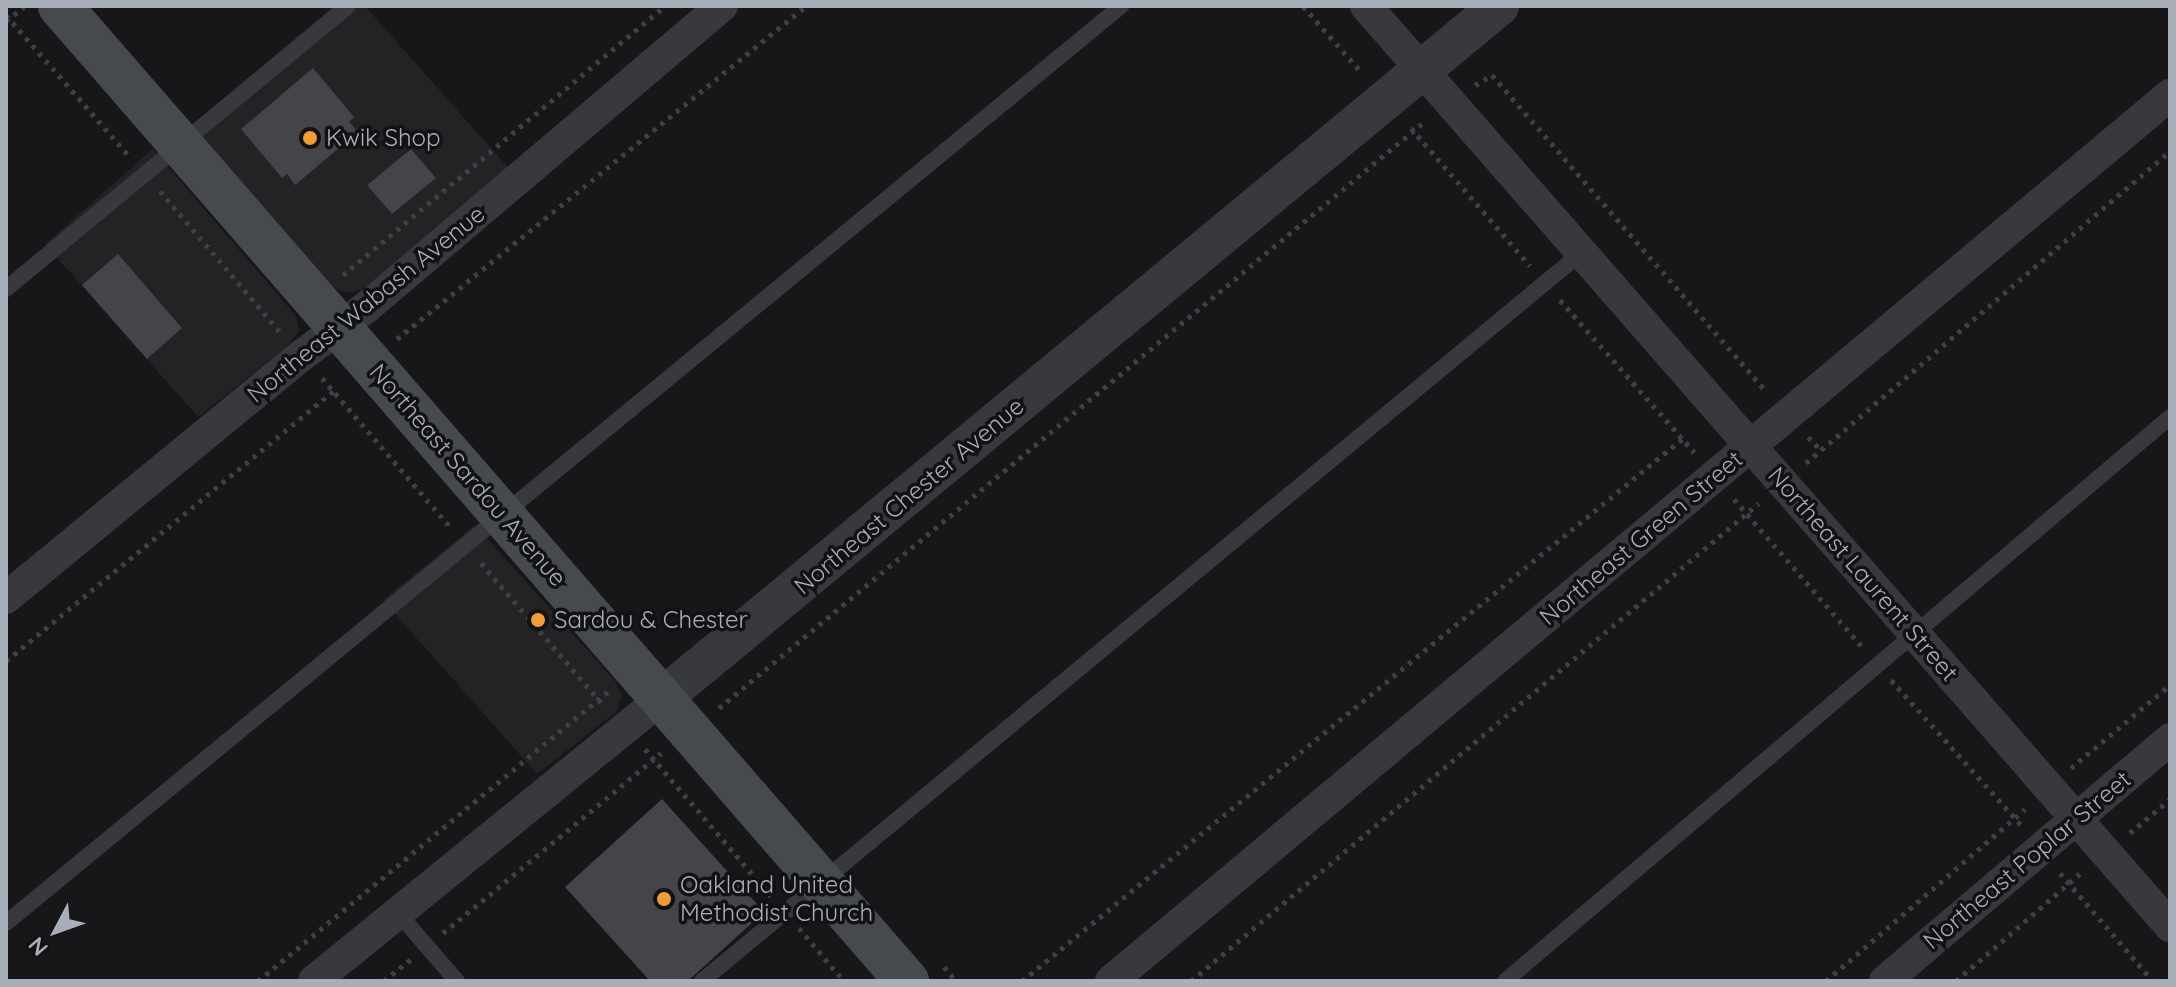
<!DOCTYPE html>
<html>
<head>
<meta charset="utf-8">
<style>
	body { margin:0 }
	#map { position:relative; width:2176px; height:987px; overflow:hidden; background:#171719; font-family:Quicksand,sans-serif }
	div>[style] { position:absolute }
	.built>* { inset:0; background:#232326 }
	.building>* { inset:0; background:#434549 }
	.path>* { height:5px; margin-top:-2.5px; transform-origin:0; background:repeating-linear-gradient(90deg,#3e4044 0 4px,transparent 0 10px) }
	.service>* { height:16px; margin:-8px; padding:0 8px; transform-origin:8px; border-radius:8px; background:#38393d }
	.minor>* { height:32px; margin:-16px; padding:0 16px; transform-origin:16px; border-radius:16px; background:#38393d }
	.tertiary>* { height:40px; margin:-20px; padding:0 20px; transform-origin:20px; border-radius:20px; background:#38393d }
	.secondary>* { height:44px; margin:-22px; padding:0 22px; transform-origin:22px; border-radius:22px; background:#46494d }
	.dots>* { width:22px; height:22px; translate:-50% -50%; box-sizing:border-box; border:4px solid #121214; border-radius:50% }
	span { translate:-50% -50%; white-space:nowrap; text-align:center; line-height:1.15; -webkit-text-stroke:7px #121214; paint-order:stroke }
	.poi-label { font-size:24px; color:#a9afb8 }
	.left { translate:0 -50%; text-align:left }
	.street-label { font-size:24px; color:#a9afb8 }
	.frame { position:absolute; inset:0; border:8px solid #a9afb8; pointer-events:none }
	.north { position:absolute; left:16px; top:891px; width:80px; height:80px; -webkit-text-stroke:6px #121214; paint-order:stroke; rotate:229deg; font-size:22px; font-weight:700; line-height:32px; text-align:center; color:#a9afb8 }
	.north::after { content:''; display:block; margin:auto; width:28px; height:36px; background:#a9afb8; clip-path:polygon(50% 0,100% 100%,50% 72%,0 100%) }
</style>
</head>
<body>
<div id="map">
	<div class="built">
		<i style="clip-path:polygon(334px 6px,365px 6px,511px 171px,361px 290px,346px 293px,332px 287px,191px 125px)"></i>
		<i style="clip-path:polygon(153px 149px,296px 316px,299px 331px,285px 348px,198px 417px,45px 244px)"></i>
		<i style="clip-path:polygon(475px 525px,615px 681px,622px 696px,616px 712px,537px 774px,383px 600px)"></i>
	</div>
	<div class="building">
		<i style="clip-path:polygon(313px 68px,354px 117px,349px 122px,358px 132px,295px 185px,287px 174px,282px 178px,241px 129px)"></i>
		<i style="clip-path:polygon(411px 149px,436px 178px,392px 214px,367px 185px)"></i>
		<i style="clip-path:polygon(118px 254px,182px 328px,147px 359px,82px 285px)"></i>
		<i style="clip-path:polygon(662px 799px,764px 912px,688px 981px,650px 981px,565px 887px)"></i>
	</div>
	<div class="path">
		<i style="left:1303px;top:6px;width:89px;rotate:48.6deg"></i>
		<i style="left:6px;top:15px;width:187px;rotate:48.9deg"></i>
		<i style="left:6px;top:21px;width:23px;rotate:-38deg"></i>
		<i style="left:1475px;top:85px;width:20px;rotate:-30deg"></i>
		<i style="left:1492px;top:75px;width:418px;rotate:49.1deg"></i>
		<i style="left:1411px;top:128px;width:182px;rotate:49.2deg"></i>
		<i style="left:160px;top:191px;width:185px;rotate:49.6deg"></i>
		<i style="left:343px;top:275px;width:420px;rotate:-39.9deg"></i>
		<i style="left:1560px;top:300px;width:203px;rotate:48.6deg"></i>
		<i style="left:397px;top:339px;width:527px;rotate:-39.15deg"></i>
		<i style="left:322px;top:378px;width:198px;rotate:49.3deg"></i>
		<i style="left:1808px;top:437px;width:18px;rotate:45deg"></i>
		<i style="left:1806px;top:463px;width:479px;rotate:-40.6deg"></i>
		<i style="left:1734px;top:499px;width:198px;rotate:49.1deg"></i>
		<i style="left:481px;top:563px;width:190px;rotate:49.3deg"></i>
		<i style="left:6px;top:661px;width:425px;rotate:-39.5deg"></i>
		<i style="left:1891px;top:680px;width:195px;rotate:48.1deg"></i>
		<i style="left:719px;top:708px;width:918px;rotate:-39.74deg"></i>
		<i style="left:645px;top:749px;width:194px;rotate:49.4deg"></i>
		<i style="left:2071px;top:768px;width:129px;rotate:-40deg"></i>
		<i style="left:2130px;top:833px;width:52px;rotate:-40.4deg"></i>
		<i style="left:2060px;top:873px;width:143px;rotate:49.3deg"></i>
		<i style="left:799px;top:928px;width:70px;rotate:49.7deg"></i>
		<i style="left:443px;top:933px;width:283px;rotate:-39.5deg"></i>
		<i style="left:944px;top:967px;width:18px;rotate:49deg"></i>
		<i style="left:258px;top:981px;width:455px;rotate:-39.6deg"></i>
		<i style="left:384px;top:981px;width:35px;rotate:-39deg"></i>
		<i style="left:1022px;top:981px;width:854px;rotate:-39.39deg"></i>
		<i style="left:1191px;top:981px;width:742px;rotate:-40.08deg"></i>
		<i style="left:1826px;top:981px;width:263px;rotate:-40.8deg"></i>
		<i style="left:1956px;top:981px;width:167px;rotate:-40.9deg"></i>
	</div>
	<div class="service">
		<i style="left:6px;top:289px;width:444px;rotate:-39.6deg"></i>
		<i style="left:398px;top:913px;width:90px;rotate:49.1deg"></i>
		<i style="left:6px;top:923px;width:1444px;rotate:-39.43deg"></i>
		<i style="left:702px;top:981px;width:1141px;rotate:-39.63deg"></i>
		<i style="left:1505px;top:981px;width:872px;rotate:-40.3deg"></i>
	</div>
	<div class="minor">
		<i style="left:1366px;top:6px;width:1222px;rotate:48.85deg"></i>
		<i style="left:6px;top:598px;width:382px;rotate:-39.4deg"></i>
		<i style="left:301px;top:356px;width:84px;rotate:-36.7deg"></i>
		<i style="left:368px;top:306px;width:464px;rotate:-40.3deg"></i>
		<i style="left:314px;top:981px;width:449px;rotate:-39.1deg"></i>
		<i style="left:1111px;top:981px;width:1381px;rotate:-39.92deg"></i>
		<i style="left:1885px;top:981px;width:374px;rotate:-40.3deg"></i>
	</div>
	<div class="tertiary">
		<i style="left:662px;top:698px;width:1086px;rotate:-39.58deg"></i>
	</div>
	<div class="secondary">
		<i style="left:60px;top:6px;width:1292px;rotate:49.02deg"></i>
	</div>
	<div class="dots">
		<i style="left:310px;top:138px;background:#ef9c39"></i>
		<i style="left:538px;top:620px;background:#ef9c39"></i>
		<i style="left:664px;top:899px;background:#ef9c39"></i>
	</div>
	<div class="poi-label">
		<span class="left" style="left:326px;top:138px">Kwik Shop</span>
		<span class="left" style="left:554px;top:620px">Sardou &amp; Chester</span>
		<span class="left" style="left:680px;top:899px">Oakland United<br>Methodist Church</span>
	</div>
	<div class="street-label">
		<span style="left:366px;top:304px;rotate:-39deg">Northeast Wabash Avenue</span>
		<span style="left:468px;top:475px;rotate:49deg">Northeast Sardou Avenue</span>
		<span style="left:909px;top:496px;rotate:-40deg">Northeast Chester Avenue</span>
		<span style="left:1641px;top:538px;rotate:-40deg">Northeast Green Street</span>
		<span style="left:1863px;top:574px;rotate:49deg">Northeast Laurent Street</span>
		<span style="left:2027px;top:860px;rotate:-40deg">Northeast Poplar Street</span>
	</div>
	<div class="frame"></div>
	<div class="north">N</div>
</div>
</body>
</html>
